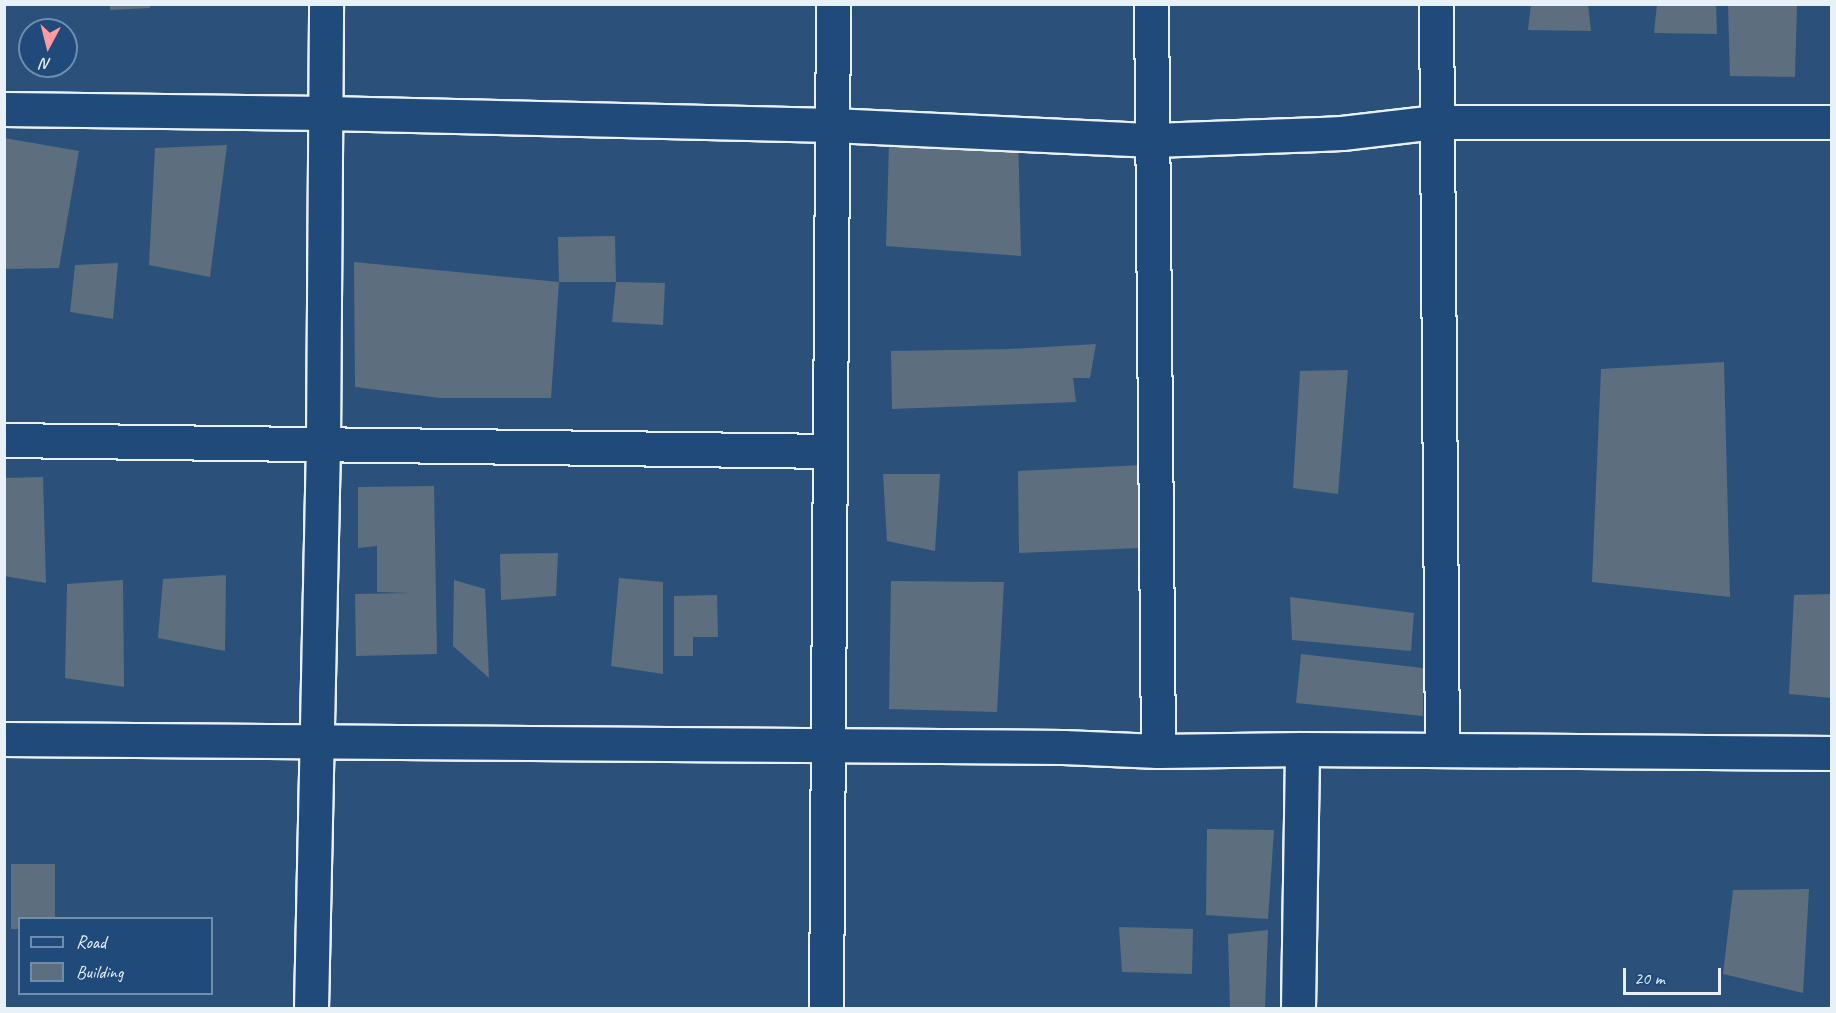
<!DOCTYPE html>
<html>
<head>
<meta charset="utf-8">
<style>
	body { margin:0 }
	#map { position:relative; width:1836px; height:1013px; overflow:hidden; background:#2b517b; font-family:Caveat,sans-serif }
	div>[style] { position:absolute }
	.building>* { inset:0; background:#5d6e7e }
	.roads { filter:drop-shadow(2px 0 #e8f1f8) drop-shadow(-2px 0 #e8f1f8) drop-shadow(0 2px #e8f1f8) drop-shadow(0 -2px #e8f1f8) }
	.minor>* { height:33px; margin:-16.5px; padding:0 16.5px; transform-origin:16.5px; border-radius:16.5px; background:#1f4a7a }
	span { translate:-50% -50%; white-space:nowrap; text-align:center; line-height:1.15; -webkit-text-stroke:6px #1f4a7a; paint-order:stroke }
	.frame { position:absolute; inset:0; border:6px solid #e8f1f8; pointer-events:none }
	.legend { position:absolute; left:18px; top:917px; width:195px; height:78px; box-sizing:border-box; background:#1f4a7a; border:2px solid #6f8dac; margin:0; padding:8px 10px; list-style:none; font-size:18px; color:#e8f1f8 }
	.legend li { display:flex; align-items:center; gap:12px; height:30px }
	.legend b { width:30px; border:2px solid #6f8dac }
	.north { position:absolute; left:18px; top:18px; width:60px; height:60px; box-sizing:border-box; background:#1f4a7a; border:2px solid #6f8dac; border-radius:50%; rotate:187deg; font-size:16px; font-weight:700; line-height:24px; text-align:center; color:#e8f1f8 }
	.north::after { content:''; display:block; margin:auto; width:21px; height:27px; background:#ff9aa2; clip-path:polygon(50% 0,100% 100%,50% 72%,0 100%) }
	.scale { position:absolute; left:1623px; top:968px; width:98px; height:27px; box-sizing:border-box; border:3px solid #e8f1f8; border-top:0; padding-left:8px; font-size:18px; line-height:21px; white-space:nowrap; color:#e8f1f8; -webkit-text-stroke:4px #1f4a7a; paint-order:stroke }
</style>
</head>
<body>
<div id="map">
	<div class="building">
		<i style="clip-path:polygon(110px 4px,150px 4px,150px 8px,110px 10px)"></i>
		<i style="clip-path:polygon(1531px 4px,1588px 4px,1591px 31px,1528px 30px)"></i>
		<i style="clip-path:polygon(1657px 4px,1716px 4px,1717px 34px,1654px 33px)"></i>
		<i style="clip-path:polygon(1728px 4px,1797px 4px,1795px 77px,1730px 76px)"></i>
		<i style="clip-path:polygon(1018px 134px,1021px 256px,886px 246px,889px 145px)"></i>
		<i style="clip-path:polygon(4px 138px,79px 151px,59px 268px,4px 269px)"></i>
		<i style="clip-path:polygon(227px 145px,210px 277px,149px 265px,155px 148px)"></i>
		<i style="clip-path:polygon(615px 236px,616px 282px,559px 282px,558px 237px)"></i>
		<i style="clip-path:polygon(354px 262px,559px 282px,551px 398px,440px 398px,355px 387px)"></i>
		<i style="clip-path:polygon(118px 263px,113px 319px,70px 312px,75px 265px)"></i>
		<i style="clip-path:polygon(616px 282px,665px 283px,663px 325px,612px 322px)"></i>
		<i style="clip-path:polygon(1096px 344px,1090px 378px,1073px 378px,1076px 402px,892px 409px,891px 351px,1010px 349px)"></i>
		<i style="clip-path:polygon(1724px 362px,1730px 597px,1592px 582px,1601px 369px)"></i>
		<i style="clip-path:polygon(1348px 370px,1338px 494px,1293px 488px,1300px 371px)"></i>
		<i style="clip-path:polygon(1143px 465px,1139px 548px,1019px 553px,1018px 471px)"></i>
		<i style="clip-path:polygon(883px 474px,940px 474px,935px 551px,887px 541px)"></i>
		<i style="clip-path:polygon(43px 477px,46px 583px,4px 576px,4px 478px)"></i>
		<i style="clip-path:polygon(434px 486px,437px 654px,356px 656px,355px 594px,411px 593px,377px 592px,377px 546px,358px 548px,358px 487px)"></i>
		<i style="clip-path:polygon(558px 553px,556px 596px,501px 600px,500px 554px)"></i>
		<i style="clip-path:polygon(226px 575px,225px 651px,158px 638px,163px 579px)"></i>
		<i style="clip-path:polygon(619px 578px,663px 582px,663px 674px,611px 666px)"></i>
		<i style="clip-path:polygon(123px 580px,124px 687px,65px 678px,67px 584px)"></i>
		<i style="clip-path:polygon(454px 580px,485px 589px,489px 678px,453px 646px)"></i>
		<i style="clip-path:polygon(891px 581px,1004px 582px,997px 712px,889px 709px)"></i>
		<i style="clip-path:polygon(1832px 594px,1832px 698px,1789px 694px,1794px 595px)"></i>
		<i style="clip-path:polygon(717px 595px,718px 637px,693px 637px,693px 656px,674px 656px,674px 596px)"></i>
		<i style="clip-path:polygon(1290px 597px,1414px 613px,1411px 651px,1292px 640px)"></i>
		<i style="clip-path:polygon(1301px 654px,1423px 668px,1423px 716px,1296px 703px)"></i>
		<i style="clip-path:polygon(1207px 829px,1274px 830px,1268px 919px,1206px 915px)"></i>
		<i style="clip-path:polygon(11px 864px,55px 864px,55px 918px,20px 918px,20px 929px,11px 929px)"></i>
		<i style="clip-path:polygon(1809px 889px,1803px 993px,1723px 974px,1733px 890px)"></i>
		<i style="clip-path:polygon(1119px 927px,1193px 929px,1192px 974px,1122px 972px)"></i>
		<i style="clip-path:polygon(1268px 930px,1265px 1008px,1230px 1008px,1228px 934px)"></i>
	</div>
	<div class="roads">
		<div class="minor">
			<i style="left:1151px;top:4px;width:747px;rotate:89.46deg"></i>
			<i style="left:1436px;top:4px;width:746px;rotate:89.54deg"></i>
			<i style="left:4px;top:109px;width:322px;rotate:0.7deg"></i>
			<i style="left:326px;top:113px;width:506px;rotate:1.36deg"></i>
			<i style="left:832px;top:125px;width:321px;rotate:2.7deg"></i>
			<i style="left:1153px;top:140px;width:189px;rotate:-2.1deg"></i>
			<i style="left:1342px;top:133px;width:95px;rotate:-6.7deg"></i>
			<i style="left:1436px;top:122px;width:396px"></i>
			<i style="left:4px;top:440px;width:826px;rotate:0.76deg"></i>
			<i style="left:4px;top:739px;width:1059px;rotate:0.43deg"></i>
			<i style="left:1063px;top:747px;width:95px;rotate:2.4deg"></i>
			<i style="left:1158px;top:751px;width:144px;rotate:-0.8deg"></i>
			<i style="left:1302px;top:749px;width:530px;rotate:0.43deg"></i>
			<i style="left:311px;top:1008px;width:563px;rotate:-88.78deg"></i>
			<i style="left:323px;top:445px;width:441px;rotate:-89.6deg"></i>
			<i style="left:826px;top:1008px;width:1004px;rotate:-89.6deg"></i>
			<i style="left:1298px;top:1008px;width:259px;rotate:-89.1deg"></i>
		</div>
	</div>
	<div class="frame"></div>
	<ul class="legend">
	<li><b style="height:8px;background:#1f4a7a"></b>Road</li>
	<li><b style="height:16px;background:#5d6e7e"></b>Building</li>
	</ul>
	<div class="north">N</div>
	<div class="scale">20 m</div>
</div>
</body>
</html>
